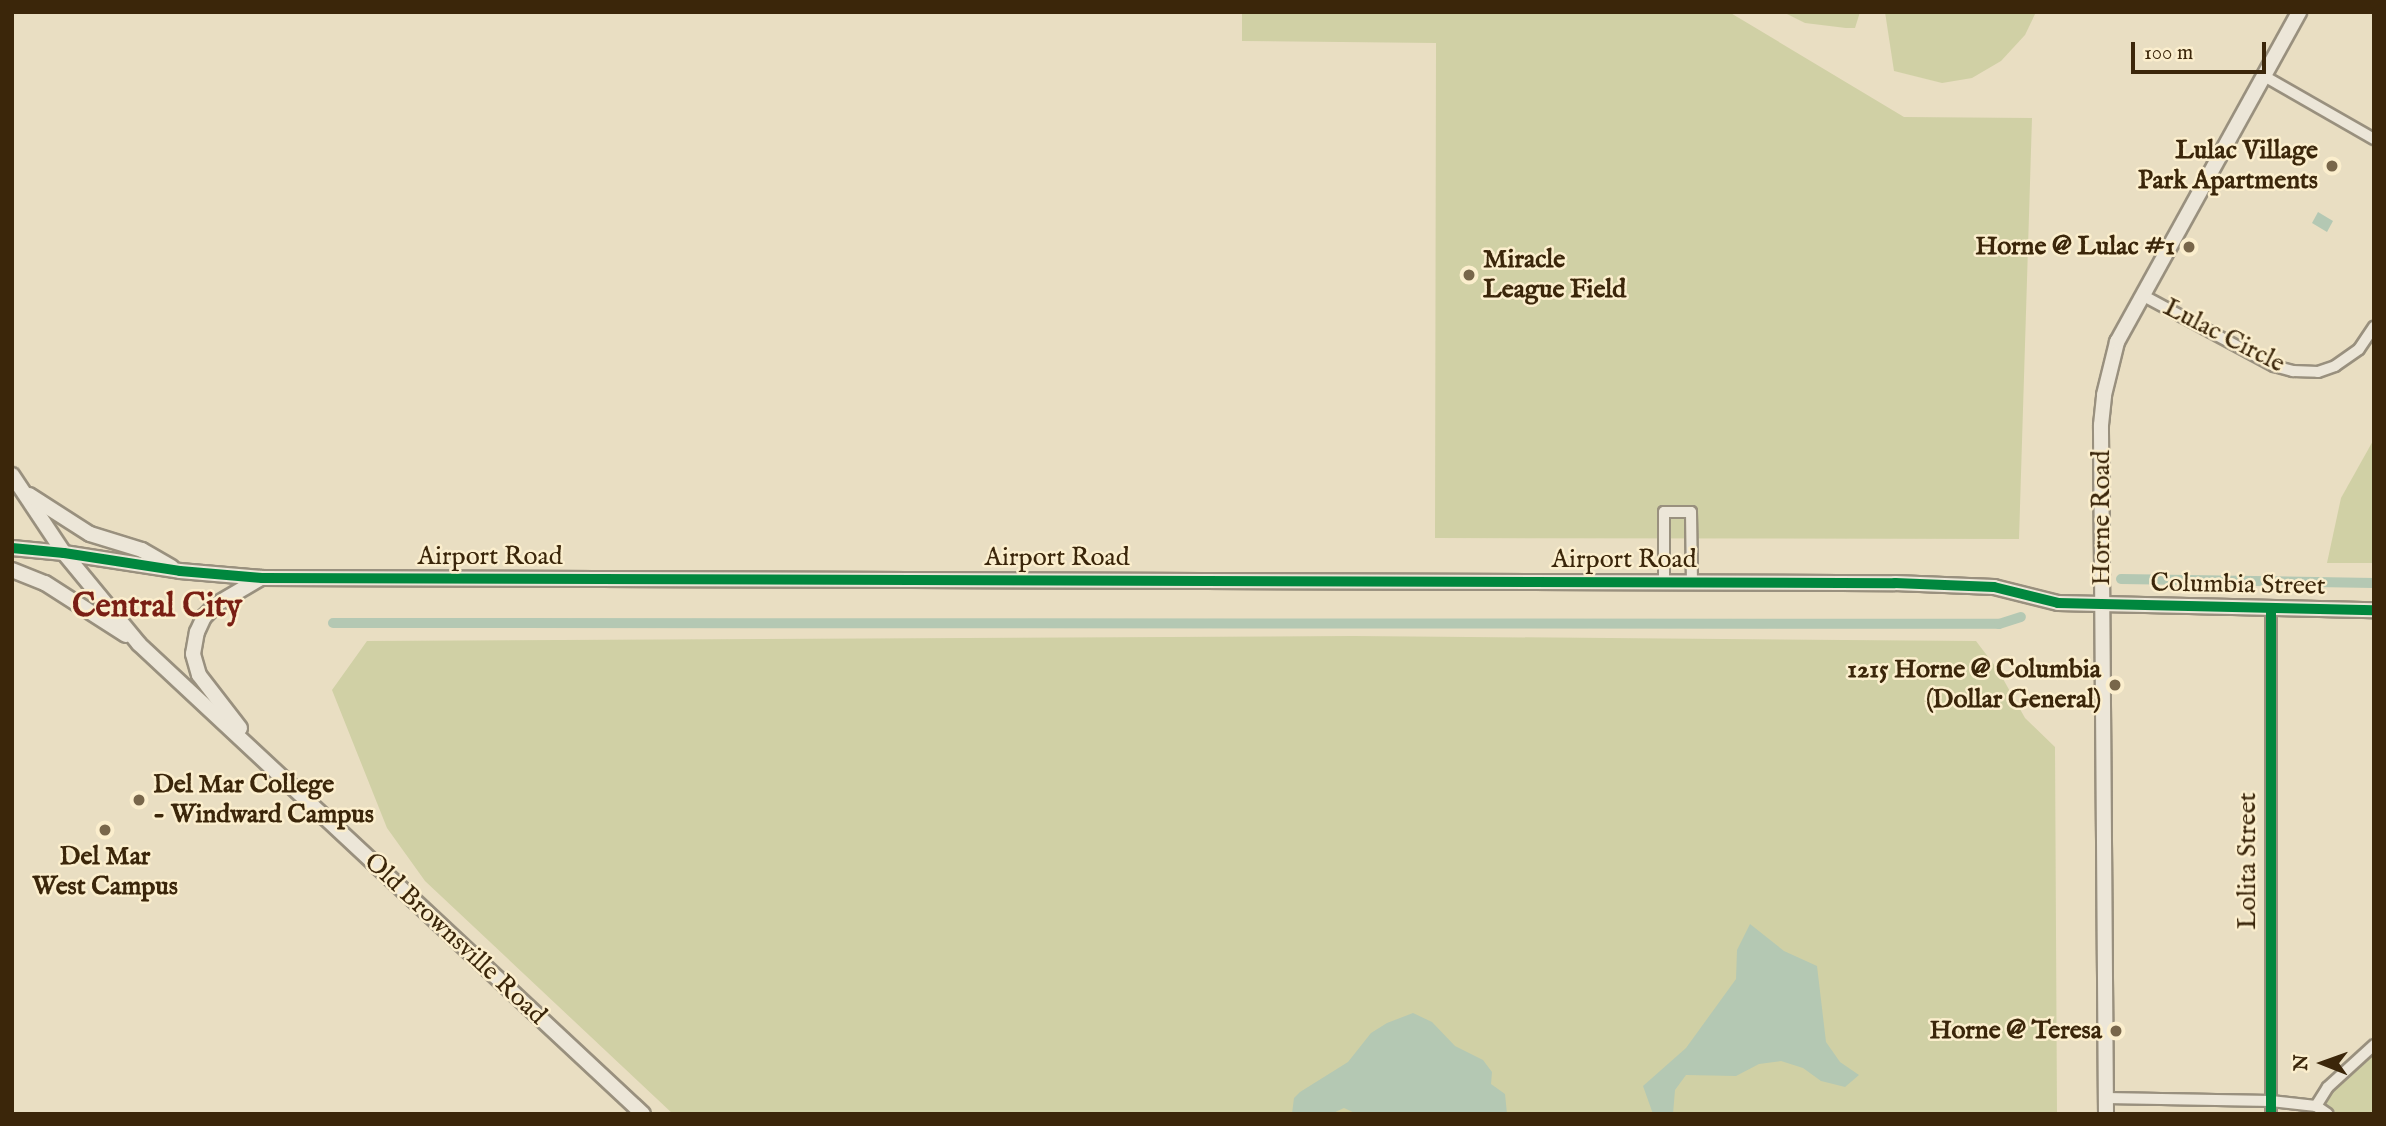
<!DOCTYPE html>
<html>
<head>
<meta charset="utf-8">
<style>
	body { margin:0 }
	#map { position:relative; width:2386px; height:1126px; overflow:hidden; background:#e9dec2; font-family:"IM FELL English",serif }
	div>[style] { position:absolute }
	.green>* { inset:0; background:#d0d0a5 }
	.water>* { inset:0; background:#b4c8b3 }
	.canal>* { height:10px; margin:-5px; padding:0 5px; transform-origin:5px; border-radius:5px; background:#b4c8b3 }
	.roads { filter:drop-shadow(2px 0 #99907e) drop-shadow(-2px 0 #99907e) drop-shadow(0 2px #99907e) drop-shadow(0 -2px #99907e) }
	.street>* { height:10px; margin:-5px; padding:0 5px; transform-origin:5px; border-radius:5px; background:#ece6d8 }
	.secondary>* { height:14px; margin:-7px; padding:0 7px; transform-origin:7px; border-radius:7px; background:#ece6d8 }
	.cycleway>* { height:10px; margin:-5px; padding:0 5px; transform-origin:5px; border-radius:5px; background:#00873e }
	.dots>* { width:19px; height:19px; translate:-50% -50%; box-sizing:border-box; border:4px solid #fbeecd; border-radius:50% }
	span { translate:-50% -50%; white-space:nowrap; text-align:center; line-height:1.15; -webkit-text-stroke:5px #fbeecd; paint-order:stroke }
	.poi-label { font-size:26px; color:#3b260a; font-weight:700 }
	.right { translate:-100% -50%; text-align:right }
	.left { translate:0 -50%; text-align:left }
	.street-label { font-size:26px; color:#3b260a }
	.district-label { font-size:33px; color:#7a1f14; font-weight:700 }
	.frame { position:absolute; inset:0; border:14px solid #3b260a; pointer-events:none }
	.north { position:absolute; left:2288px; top:1028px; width:70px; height:70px; -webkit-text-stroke:5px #fbeecd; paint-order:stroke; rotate:271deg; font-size:19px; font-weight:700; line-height:28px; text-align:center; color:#3b260a }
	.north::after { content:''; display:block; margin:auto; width:24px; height:32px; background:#3b260a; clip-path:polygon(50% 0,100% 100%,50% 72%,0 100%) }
	.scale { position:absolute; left:2131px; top:42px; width:135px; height:32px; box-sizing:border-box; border:4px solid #3b260a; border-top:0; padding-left:9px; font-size:21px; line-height:24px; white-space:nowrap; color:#3b260a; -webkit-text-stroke:5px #fbeecd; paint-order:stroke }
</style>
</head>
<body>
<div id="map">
	<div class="green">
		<i style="clip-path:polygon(1242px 12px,1729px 12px,1904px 117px,2032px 118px,2019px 539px,1435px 538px,1436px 43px,1242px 41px)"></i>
		<i style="clip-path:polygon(1783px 12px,1860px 12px,1855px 28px,1846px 28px,1805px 23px)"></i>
		<i style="clip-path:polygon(1885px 12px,2036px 12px,2025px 35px,2001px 61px,1972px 78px,1942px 83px,1894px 71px)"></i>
		<i style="clip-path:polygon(2374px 439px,2374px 563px,2327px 563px,2341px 498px)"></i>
		<i style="clip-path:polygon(1353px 636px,1976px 641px,1998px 670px,2025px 718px,2055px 747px,2057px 1114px,673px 1114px,425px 881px,387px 828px,332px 690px,367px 641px)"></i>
		<i style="clip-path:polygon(2374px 1051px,2374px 1114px,2338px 1114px,2328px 1108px,2326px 1101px,2335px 1088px)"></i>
	</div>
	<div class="water">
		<i style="clip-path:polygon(2318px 212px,2333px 221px,2327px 232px,2312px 223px)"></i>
		<i style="clip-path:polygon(1750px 924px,1784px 951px,1817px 966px,1826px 1042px,1840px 1062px,1859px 1075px,1845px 1087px,1821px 1081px,1803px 1068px,1781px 1061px,1759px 1064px,1736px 1076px,1686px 1075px,1675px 1090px,1673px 1114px,1653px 1114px,1643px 1086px,1686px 1048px,1736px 979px,1737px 950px)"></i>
		<i style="clip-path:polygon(1413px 1013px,1432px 1022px,1455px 1046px,1483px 1060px,1492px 1072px,1491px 1084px,1505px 1094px,1507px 1114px,1357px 1114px,1344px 1108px,1331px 1114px,1292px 1114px,1294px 1098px,1300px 1092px,1348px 1062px,1371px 1033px,1387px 1023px)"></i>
	</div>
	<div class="canal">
		<i style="left:2121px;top:579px;width:253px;rotate:0.9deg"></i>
		<i style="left:333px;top:623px;width:1666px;rotate:0.03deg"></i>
		<i style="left:1999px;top:624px;width:23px;rotate:-18deg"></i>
	</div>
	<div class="roads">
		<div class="street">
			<i style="left:2264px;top:76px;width:127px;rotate:29.8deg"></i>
			<i style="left:2142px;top:295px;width:150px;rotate:28.3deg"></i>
			<i style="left:2274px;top:366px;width:20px;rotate:15deg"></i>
			<i style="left:2293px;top:371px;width:25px;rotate:2deg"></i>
			<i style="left:2318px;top:372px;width:18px;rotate:-19deg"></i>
			<i style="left:2335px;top:366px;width:29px;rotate:-35deg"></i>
			<i style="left:2359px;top:349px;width:27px;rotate:-56deg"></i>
			<i style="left:1664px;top:583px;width:71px;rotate:-90deg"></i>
			<i style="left:1664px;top:512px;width:27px"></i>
			<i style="left:1691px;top:512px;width:70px;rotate:89.2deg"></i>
			<i style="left:2106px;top:1098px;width:165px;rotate:1deg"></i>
			<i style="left:2271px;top:1101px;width:45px;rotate:6.3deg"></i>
			<i style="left:2316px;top:1106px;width:14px;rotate:34deg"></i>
			<i style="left:2316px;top:1106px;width:22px;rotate:-58deg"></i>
			<i style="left:2328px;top:1087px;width:62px;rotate:-42.4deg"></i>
			<i style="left:2271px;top:1114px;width:506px;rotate:-90deg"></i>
		</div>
		<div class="secondary">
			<i style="left:12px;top:475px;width:94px;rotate:56.3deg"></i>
			<i style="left:64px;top:553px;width:118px;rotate:50.5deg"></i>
			<i style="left:139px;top:644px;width:689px;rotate:43deg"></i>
			<i style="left:29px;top:495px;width:72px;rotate:32.6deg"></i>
			<i style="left:90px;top:534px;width:54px;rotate:17.1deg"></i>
			<i style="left:142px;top:550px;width:34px;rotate:30deg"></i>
			<i style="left:12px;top:548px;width:52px;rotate:5.5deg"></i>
			<i style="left:64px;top:553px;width:117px;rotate:8.8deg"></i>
			<i style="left:180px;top:571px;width:82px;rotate:4.9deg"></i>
			<i style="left:262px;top:578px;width:1633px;rotate:0.18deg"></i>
			<i style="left:1895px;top:583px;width:99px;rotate:2.3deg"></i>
			<i style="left:1994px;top:587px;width:66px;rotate:14deg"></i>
			<i style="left:2058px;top:603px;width:316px;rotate:1.3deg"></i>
			<i style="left:12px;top:570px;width:35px;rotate:22deg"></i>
			<i style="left:45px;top:583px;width:96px;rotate:32.7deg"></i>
			<i style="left:240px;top:728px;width:67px;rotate:-127.7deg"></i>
			<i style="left:199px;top:675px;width:22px;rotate:-106deg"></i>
			<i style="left:193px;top:654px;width:22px;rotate:-80deg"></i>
			<i style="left:197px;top:632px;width:17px;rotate:-65deg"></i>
			<i style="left:204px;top:617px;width:18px;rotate:-45deg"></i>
			<i style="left:217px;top:604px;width:51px;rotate:-30.6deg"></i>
			<i style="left:2106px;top:1114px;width:689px;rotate:-90.42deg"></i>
			<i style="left:2101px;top:425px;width:30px;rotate:-84deg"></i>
			<i style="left:2104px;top:395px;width:55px;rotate:-76.2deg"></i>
			<i style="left:2117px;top:342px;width:377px;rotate:-61.1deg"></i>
		</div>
	</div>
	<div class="cycleway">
		<i style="left:12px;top:548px;width:52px;rotate:5.5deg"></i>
		<i style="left:64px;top:553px;width:117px;rotate:8.8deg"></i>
		<i style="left:180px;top:571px;width:82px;rotate:4.9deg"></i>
		<i style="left:262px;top:578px;width:1633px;rotate:0.18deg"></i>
		<i style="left:1895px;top:583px;width:99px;rotate:2.3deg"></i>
		<i style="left:1994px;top:587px;width:66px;rotate:14deg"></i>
		<i style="left:2058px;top:603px;width:316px;rotate:1.3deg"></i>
		<i style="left:2271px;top:1114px;width:506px;rotate:-90deg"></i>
	</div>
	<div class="dots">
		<i style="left:2332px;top:166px;background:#78664a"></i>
		<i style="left:2189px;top:247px;background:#78664a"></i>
		<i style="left:1469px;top:275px;background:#78664a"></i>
		<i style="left:2115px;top:685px;background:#78664a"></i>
		<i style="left:139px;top:800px;background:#78664a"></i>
		<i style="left:105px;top:830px;background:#78664a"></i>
		<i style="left:2116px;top:1031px;background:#78664a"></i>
	</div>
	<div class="poi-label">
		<span class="right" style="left:2318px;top:166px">Lulac Village<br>Park Apartments</span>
		<span class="right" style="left:2175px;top:247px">Horne @ Lulac #1</span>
		<span class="left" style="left:1483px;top:275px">Miracle<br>League Field</span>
		<span class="right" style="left:2101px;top:685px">1215 Horne @ Columbia<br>(Dollar General)</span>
		<span class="left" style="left:153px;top:800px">Del Mar College<br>- Windward Campus</span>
		<span style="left:105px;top:872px">Del Mar<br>West Campus</span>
		<span class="right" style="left:2102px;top:1031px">Horne @ Teresa</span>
	</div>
	<div class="street-label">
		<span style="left:2224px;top:336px;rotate:27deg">Lulac Circle</span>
		<span style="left:2102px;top:518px;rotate:-90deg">Horne Road</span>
		<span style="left:490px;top:557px">Airport Road</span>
		<span style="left:1057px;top:558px">Airport Road</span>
		<span style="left:1624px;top:560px">Airport Road</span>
		<span style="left:2238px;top:585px;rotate:1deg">Columbia Street</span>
		<span style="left:2248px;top:861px;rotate:-90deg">Lolita Street</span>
		<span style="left:455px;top:939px;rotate:43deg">Old Brownsville Road</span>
	</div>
	<div class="district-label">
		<span style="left:157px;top:608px">Central City</span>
	</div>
	<div class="frame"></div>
	<div class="north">N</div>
	<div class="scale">100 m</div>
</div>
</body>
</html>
